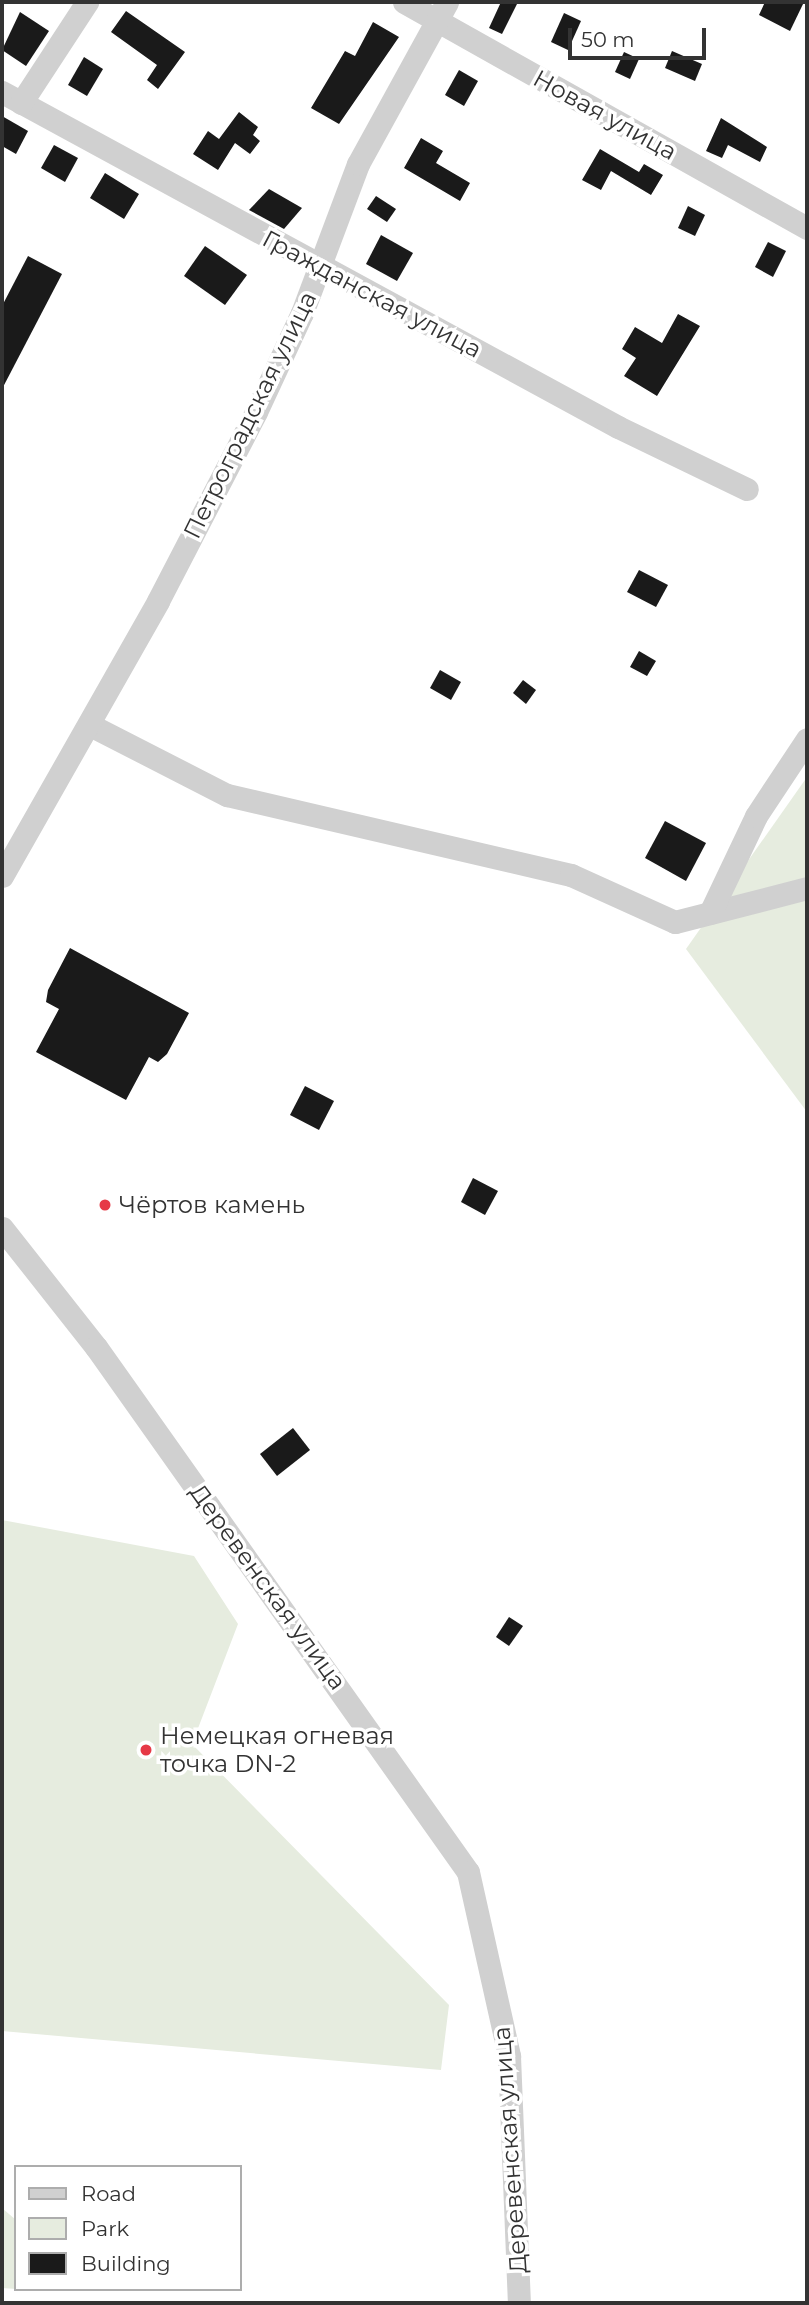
<!DOCTYPE html>
<html>
<head>
<meta charset="utf-8">
<style>
	body { margin:0 }
	#map { position:relative; width:809px; height:2305px; overflow:hidden; background:#fff; font-family:Montserrat,sans-serif }
	div>[style] { position:absolute }
	.green>* { inset:0; background:#e6ecdf }
	.building>* { inset:0; background:#1a1a1a }
	.street>* { height:23px; margin:-11.5px; padding:0 11.5px; transform-origin:11.5px; border-radius:11.5px; background:#d0d0d0 }
	.dots>* { width:19px; height:19px; translate:-50% -50%; box-sizing:border-box; border:4px solid #fff; border-radius:50% }
	span { translate:-50% -50%; white-space:nowrap; text-align:center; line-height:1.15; -webkit-text-stroke:7px #fff; paint-order:stroke }
	.street-label { font-size:24px; color:#333 }
	.poi-label { font-size:24px; color:#333 }
	.left { translate:0 -50%; text-align:left }
	.frame { position:absolute; inset:0; border:4px solid #333; pointer-events:none }
	.legend { position:absolute; left:14px; top:2165px; width:228px; height:126px; box-sizing:border-box; background:#fff; border:2px solid #adadad; margin:0; padding:9px 12px; list-style:none; font-size:21px; color:#333 }
	.legend li { display:flex; align-items:center; gap:14px; height:35px }
	.legend b { width:35px; border:2px solid #adadad }
	.scale { position:absolute; left:568px; top:28px; width:138px; height:32px; box-sizing:border-box; border:4px solid #333; border-top:0; padding-left:9px; font-size:21px; line-height:24px; white-space:nowrap; color:#333; -webkit-text-stroke:5px #fff; paint-order:stroke }
</style>
</head>
<body>
<div id="map">
	<div class="green">
		<i style="clip-path:polygon(807px 777px,807px 1112px,686px 949px)"></i>
		<i style="clip-path:polygon(2px 1520px,194px 1556px,238px 1624px,192px 1744px,449px 2005px,441px 2070px,2px 2031px)"></i>
		<i style="clip-path:polygon(2px 2208px,16px 2220px,16px 2289px,2px 2288px)"></i>
	</div>
	<div class="building">
		<i style="clip-path:polygon(501px 2px,518px 2px,502px 34px,489px 28px)"></i>
		<i style="clip-path:polygon(765px 2px,804px 2px,790px 31px,759px 15px)"></i>
		<i style="clip-path:polygon(126px 11px,185px 52px,158px 89px,147px 80px,157px 65px,111px 32px)"></i>
		<i style="clip-path:polygon(20px 12px,49px 31px,26px 66px,2px 50px)"></i>
		<i style="clip-path:polygon(564px 13px,581px 21px,568px 50px,551px 42px)"></i>
		<i style="clip-path:polygon(373px 22px,399px 37px,339px 124px,311px 108px,345px 51px,355px 56px)"></i>
		<i style="clip-path:polygon(672px 51px,702px 64px,695px 81px,665px 68px)"></i>
		<i style="clip-path:polygon(624px 52px,639px 59px,630px 79px,615px 72px)"></i>
		<i style="clip-path:polygon(84px 57px,103px 69px,87px 96px,68px 85px)"></i>
		<i style="clip-path:polygon(459px 70px,478px 81px,464px 106px,445px 95px)"></i>
		<i style="clip-path:polygon(239px 112px,258px 127px,253px 135px,260px 141px,250px 154px,235px 143px,218px 170px,193px 154px,208px 131px,219px 139px)"></i>
		<i style="clip-path:polygon(2px 116px,28px 131px,16px 154px,2px 146px)"></i>
		<i style="clip-path:polygon(721px 118px,767px 147px,760px 162px,728px 145px,722px 158px,706px 151px)"></i>
		<i style="clip-path:polygon(421px 138px,443px 151px,436px 163px,470px 183px,460px 201px,404px 168px)"></i>
		<i style="clip-path:polygon(54px 145px,78px 158px,65px 182px,41px 168px)"></i>
		<i style="clip-path:polygon(600px 149px,639px 172px,644px 164px,663px 175px,651px 195px,611px 171px,601px 190px,582px 180px)"></i>
		<i style="clip-path:polygon(105px 173px,139px 194px,124px 219px,90px 198px)"></i>
		<i style="clip-path:polygon(269px 189px,302px 208px,284px 229px,249px 210px)"></i>
		<i style="clip-path:polygon(376px 196px,396px 209px,387px 222px,367px 209px)"></i>
		<i style="clip-path:polygon(688px 206px,705px 215px,695px 236px,678px 228px)"></i>
		<i style="clip-path:polygon(381px 235px,413px 253px,397px 281px,366px 264px)"></i>
		<i style="clip-path:polygon(768px 242px,786px 251px,773px 277px,755px 267px)"></i>
		<i style="clip-path:polygon(205px 246px,247px 275px,225px 305px,184px 276px)"></i>
		<i style="clip-path:polygon(28px 256px,62px 274px,2px 389px,2px 306px)"></i>
		<i style="clip-path:polygon(678px 314px,700px 326px,657px 396px,624px 376px,636px 358px,622px 349px,635px 327px,662px 343px)"></i>
		<i style="clip-path:polygon(639px 570px,668px 585px,656px 607px,627px 592px)"></i>
		<i style="clip-path:polygon(639px 651px,656px 661px,647px 676px,630px 667px)"></i>
		<i style="clip-path:polygon(440px 670px,461px 682px,451px 700px,430px 688px)"></i>
		<i style="clip-path:polygon(523px 680px,536px 690px,526px 704px,513px 693px)"></i>
		<i style="clip-path:polygon(665px 821px,706px 843px,686px 881px,645px 858px)"></i>
		<i style="clip-path:polygon(70px 948px,189px 1013px,167px 1054px,158px 1062px,149px 1057px,126px 1100px,36px 1052px,59px 1009px,46px 1002px,48px 990px)"></i>
		<i style="clip-path:polygon(305px 1086px,334px 1101px,319px 1130px,290px 1115px)"></i>
		<i style="clip-path:polygon(473px 1178px,498px 1191px,485px 1215px,461px 1202px)"></i>
		<i style="clip-path:polygon(293px 1428px,310px 1450px,277px 1476px,260px 1454px)"></i>
		<i style="clip-path:polygon(509px 1617px,523px 1626px,509px 1646px,496px 1637px)"></i>
	</div>
	<div class="street">
		<i style="left:404px;top:2px;width:462px;rotate:29.3deg"></i>
		<i style="left:2px;top:92px;width:701px;rotate:28.54deg"></i>
		<i style="left:618px;top:427px;width:143px;rotate:25.7deg"></i>
		<i style="left:21px;top:103px;width:121px;rotate:-56.8deg"></i>
		<i style="left:90px;top:725px;width:154px;rotate:27.1deg"></i>
		<i style="left:227px;top:795px;width:353px;rotate:13.1deg"></i>
		<i style="left:571px;top:875px;width:114px;rotate:24.3deg"></i>
		<i style="left:675px;top:922px;width:136px;rotate:-14.4deg"></i>
		<i style="left:2px;top:876px;width:316px;rotate:-60.4deg"></i>
		<i style="left:158px;top:601px;width:213px;rotate:-62.6deg"></i>
		<i style="left:256px;top:412px;width:109px;rotate:-65.1deg"></i>
		<i style="left:302px;top:313px;width:159px;rotate:-69.4deg"></i>
		<i style="left:358px;top:164px;width:185px;rotate:-61.2deg"></i>
		<i style="left:710px;top:913px;width:107px;rotate:-64.6deg"></i>
		<i style="left:756px;top:816px;width:92px;rotate:-56.5deg"></i>
		<i style="left:2px;top:1228px;width:152px;rotate:51.7deg"></i>
		<i style="left:96px;top:1347px;width:643px;rotate:54.68deg"></i>
		<i style="left:468px;top:1872px;width:189px;rotate:77.4deg"></i>
		<i style="left:509px;top:2056px;width:247px;rotate:87.7deg"></i>
	</div>
	<div class="dots">
		<i style="left:105px;top:1205px;background:#e63946"></i>
		<i style="left:146px;top:1750px;background:#e63946"></i>
	</div>
	<div class="street-label">
		<span style="left:605px;top:115px;rotate:29deg">Новая улица</span>
		<span style="left:372px;top:294px;rotate:28deg">Гражданская улица</span>
		<span style="left:250px;top:415px;rotate:-64deg">Петроградская улица</span>
		<span style="left:268px;top:1587px;rotate:54deg">Деревенская улица</span>
		<span style="left:510px;top:2150px;rotate:-94deg">Деревенская улица</span>
	</div>
	<div class="poi-label">
		<span class="left" style="left:119px;top:1205px">Чёртов камень</span>
		<span class="left" style="left:160px;top:1750px">Немецкая огневая<br>точка DN-2</span>
	</div>
	<div class="frame"></div>
	<ul class="legend">
	<li><b style="height:9px;background:#d0d0d0"></b>Road</li>
	<li><b style="height:19px;background:#e6ecdf"></b>Park</li>
	<li><b style="height:19px;background:#1a1a1a"></b>Building</li>
	</ul>
	<div class="scale">50 m</div>
</div>
</body>
</html>
